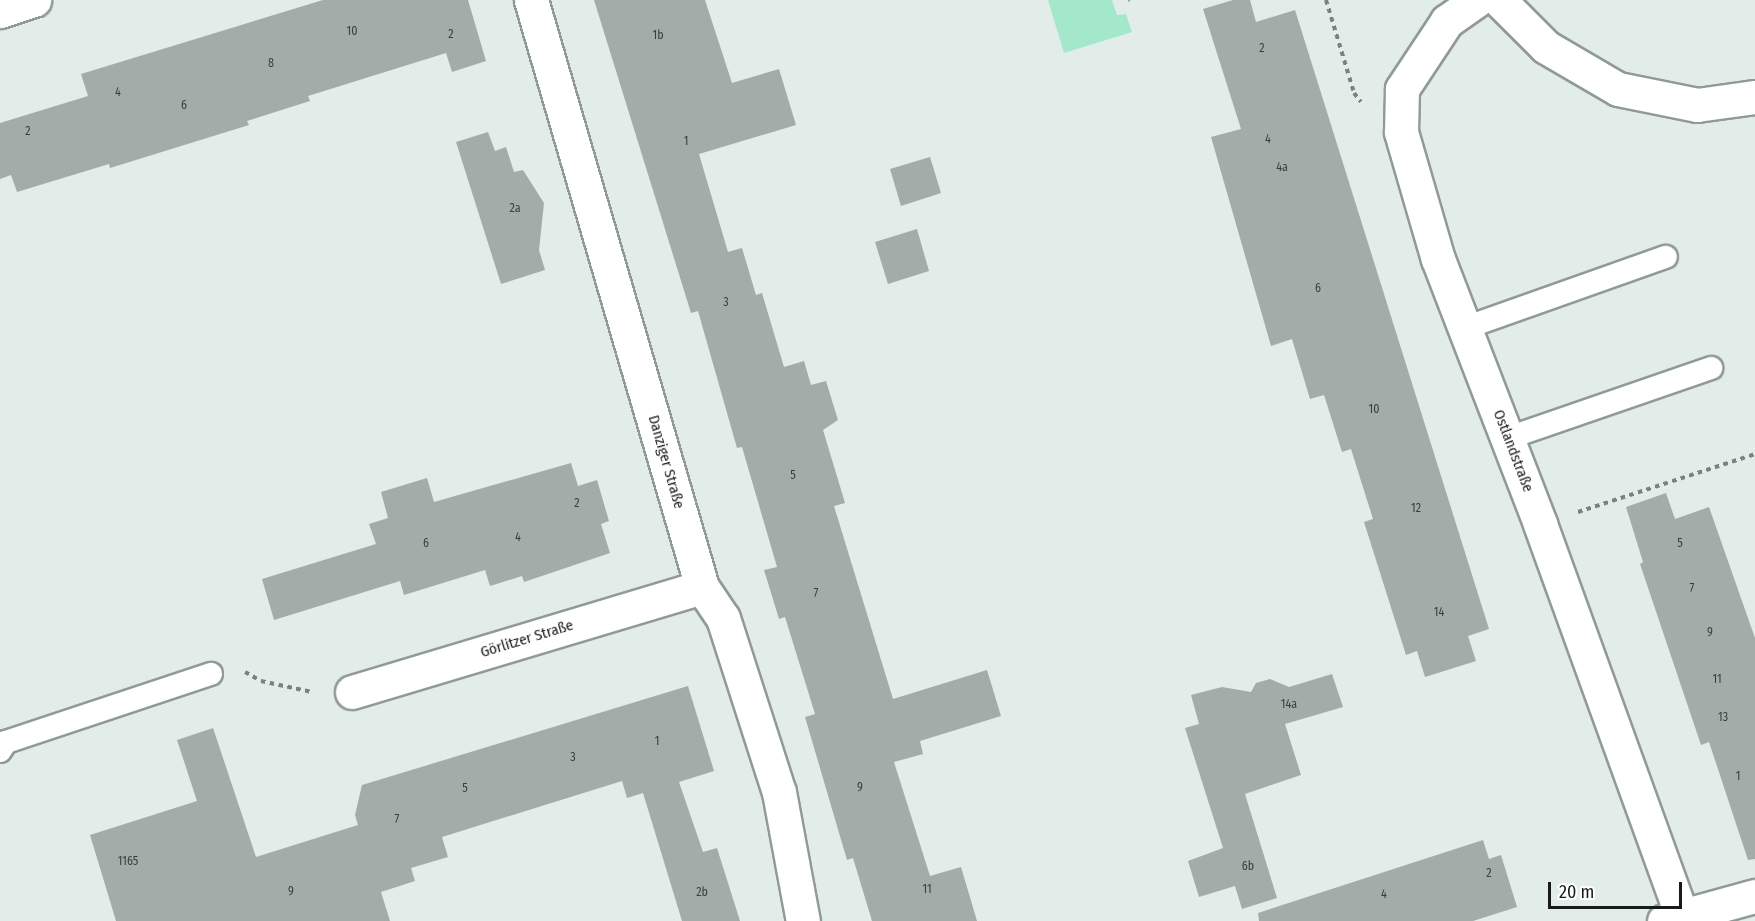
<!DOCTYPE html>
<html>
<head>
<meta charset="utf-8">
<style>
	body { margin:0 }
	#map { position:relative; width:1755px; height:921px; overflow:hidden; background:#e2ece8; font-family:"Fira Sans Condensed",sans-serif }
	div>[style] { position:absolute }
	.green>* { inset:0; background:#a4e8cc }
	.building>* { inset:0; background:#a2aca8 }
	.path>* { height:4px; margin-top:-2px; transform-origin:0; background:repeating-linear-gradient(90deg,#7a817e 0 4.5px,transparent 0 9px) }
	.roads { filter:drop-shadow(2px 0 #909a96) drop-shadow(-2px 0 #909a96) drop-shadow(0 2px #909a96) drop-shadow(0 -2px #909a96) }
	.lane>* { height:22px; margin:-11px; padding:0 11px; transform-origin:11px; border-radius:11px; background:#fff }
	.street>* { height:33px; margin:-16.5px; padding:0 16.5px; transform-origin:16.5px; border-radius:16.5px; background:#fff }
	.secondary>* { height:33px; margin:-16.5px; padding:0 16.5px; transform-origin:16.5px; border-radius:16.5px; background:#fff }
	span { translate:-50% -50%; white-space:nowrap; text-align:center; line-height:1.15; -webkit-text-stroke:4.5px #fff; paint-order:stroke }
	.number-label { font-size:12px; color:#3a3f3d }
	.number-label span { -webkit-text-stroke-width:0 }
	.street-label { font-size:15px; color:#171b19 }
	.scale { position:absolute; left:1548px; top:882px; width:134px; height:27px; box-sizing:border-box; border:3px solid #171b19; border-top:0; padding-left:8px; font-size:18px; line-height:21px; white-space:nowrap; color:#171b19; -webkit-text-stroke:4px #fff; paint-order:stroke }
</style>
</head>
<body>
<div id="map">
	<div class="green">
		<i style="clip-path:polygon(1048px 0,1112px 0,1117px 15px,1126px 14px,1132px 32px,1064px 53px)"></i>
	</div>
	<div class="building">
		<i style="clip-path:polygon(323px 0,468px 0,486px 61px,452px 72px,446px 53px,308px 96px,310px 101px,247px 121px,249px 125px,110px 168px,109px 164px,17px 192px,11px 175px,0 179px,0 123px,88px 96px,81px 74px)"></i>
		<i style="clip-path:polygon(594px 0,705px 0,732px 83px,779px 69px,796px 125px,699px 154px,728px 252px,742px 248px,756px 295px,762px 293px,784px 367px,804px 361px,811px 385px,826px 381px,838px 420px,823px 430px,845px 503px,834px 506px,893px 699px,987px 670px,1001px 716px,920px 741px,923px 754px,894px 762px,930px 876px,961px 867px,977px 921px,872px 921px,853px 858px,847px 860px,805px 717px,815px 714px,785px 617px,779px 619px,764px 570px,777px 567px,742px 447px,737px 448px,698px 311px,691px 313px)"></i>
		<i style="clip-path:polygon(1233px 0,1250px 0,1256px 22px,1295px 10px,1489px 629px,1468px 636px,1476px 661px,1425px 677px,1417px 651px,1406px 655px,1364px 522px,1373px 519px,1351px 449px,1342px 452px,1324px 395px,1310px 399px,1292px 339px,1271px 346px,1211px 137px,1241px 129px,1203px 9px)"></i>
		<i style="clip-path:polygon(488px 132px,495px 151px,506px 147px,514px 172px,523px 170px,544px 203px,539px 250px,545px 270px,501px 284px,456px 142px)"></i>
		<i style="clip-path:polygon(930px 157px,941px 193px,901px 206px,890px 169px)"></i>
		<i style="clip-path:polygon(917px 229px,929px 271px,888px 284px,875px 242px)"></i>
		<i style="clip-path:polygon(571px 463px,578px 486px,597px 480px,609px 521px,601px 524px,610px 553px,524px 582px,522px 576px,490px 586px,485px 570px,404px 595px,400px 581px,274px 620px,262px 579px,376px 544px,369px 524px,388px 518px,381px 492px,427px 478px,434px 502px)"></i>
		<i style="clip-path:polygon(1666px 493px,1675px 519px,1709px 507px,1755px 638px,1755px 859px,1748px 860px,1709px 742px,1701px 745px,1640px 564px,1643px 562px,1626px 507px)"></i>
		<i style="clip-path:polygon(1332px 674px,1343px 707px,1285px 724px,1301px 775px,1245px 794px,1277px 898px,1242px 909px,1235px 886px,1199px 897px,1188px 861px,1223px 848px,1185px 728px,1199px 724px,1191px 695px,1222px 687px,1251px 692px,1256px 683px,1270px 679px,1289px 687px)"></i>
		<i style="clip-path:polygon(688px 686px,714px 771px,679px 782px,703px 852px,717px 848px,740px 921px,682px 921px,643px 793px,627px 798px,622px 781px,442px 837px,448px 857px,411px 868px,415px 881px,381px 892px,390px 921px,116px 921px,90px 835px,197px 801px,177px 740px,213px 728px,256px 857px,358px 825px,355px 815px,362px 785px)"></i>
		<i style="clip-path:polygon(1483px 840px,1489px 859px,1501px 855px,1517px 907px,1473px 921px,1259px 921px,1258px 913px)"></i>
	</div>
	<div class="path">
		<i style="left:1129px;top:0;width:1px;rotate:45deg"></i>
		<i style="left:1326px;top:0;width:97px;rotate:73.2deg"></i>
		<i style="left:1354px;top:93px;width:11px;rotate:52deg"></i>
		<i style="left:1578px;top:512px;width:186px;rotate:-18.1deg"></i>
		<i style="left:245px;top:672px;width:18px;rotate:29deg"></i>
		<i style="left:261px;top:681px;width:52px;rotate:12.2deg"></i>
	</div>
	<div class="roads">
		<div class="lane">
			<i style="left:1465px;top:328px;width:213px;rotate:-19.5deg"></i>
			<i style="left:1508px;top:438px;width:215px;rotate:-19deg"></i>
			<i style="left:0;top:751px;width:11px;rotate:-56deg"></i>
			<i style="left:6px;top:742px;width:216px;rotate:-18.4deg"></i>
		</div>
		<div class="street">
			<i style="left:531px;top:0;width:611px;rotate:73.76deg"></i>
			<i style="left:702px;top:587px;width:37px;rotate:56deg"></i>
			<i style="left:723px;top:618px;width:183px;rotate:72.2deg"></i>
			<i style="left:779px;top:792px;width:131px;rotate:79.5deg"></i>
			<i style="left:1499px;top:0;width:66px;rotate:45deg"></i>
			<i style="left:1546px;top:47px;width:83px;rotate:30.3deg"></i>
			<i style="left:1618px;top:89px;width:81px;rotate:11.4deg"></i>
			<i style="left:1697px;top:105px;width:59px;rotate:-7.9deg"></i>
			<i style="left:352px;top:692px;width:365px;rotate:-16.7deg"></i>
			<i style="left:1664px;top:921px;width:94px;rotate:-15.4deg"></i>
		</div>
		<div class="secondary">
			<i style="left:1477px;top:0;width:37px;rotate:145deg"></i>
			<i style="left:1447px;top:21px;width:82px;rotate:123.5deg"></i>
			<i style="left:1402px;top:89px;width:43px;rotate:91.3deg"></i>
			<i style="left:1401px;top:132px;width:132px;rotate:73.8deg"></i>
			<i style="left:1438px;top:259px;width:284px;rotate:68.9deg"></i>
			<i style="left:1540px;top:524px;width:422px;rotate:70.1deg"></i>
			<i style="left:0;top:11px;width:36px;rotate:-18deg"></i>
		</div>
	</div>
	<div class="number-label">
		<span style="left:352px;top:32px">10</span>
		<span style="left:451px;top:35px">2</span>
		<span style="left:658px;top:36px">1b</span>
		<span style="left:1262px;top:49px">2</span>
		<span style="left:271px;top:64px">8</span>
		<span style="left:118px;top:93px">4</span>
		<span style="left:184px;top:106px">6</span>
		<span style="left:28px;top:132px">2</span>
		<span style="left:1268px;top:140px">4</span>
		<span style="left:686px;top:142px">1</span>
		<span style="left:1282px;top:168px">4a</span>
		<span style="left:515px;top:209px">2a</span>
		<span style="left:1318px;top:289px">6</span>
		<span style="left:726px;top:303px">3</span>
		<span style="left:1374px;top:410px">10</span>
		<span style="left:793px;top:476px">5</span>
		<span style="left:577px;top:504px">2</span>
		<span style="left:1416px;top:509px">12</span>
		<span style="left:518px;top:538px">4</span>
		<span style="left:426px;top:544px">6</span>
		<span style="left:1680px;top:544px">5</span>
		<span style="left:1692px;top:589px">7</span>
		<span style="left:816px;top:594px">7</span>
		<span style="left:1439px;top:613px">14</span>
		<span style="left:1710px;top:633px">9</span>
		<span style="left:1717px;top:680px">11</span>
		<span style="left:1289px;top:705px">14a</span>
		<span style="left:1723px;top:718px">13</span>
		<span style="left:657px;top:742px">1</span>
		<span style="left:573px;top:758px">3</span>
		<span style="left:1738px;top:777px">1</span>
		<span style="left:860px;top:788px">9</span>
		<span style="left:465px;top:789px">5</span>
		<span style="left:397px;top:820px">7</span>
		<span style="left:128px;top:862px">1165</span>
		<span style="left:1248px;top:867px">6b</span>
		<span style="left:1489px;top:874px">2</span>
		<span style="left:927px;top:890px">11</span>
		<span style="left:291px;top:892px">9</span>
		<span style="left:702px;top:893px">2b</span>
		<span style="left:1384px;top:895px">4</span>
	</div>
	<div class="street-label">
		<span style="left:1513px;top:451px;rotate:69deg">Ostlandstraße</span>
		<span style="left:666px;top:462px;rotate:74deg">Danziger Straße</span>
		<span style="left:527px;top:639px;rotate:-17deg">Görlitzer Straße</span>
	</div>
	<div class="scale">20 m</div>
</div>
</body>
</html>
